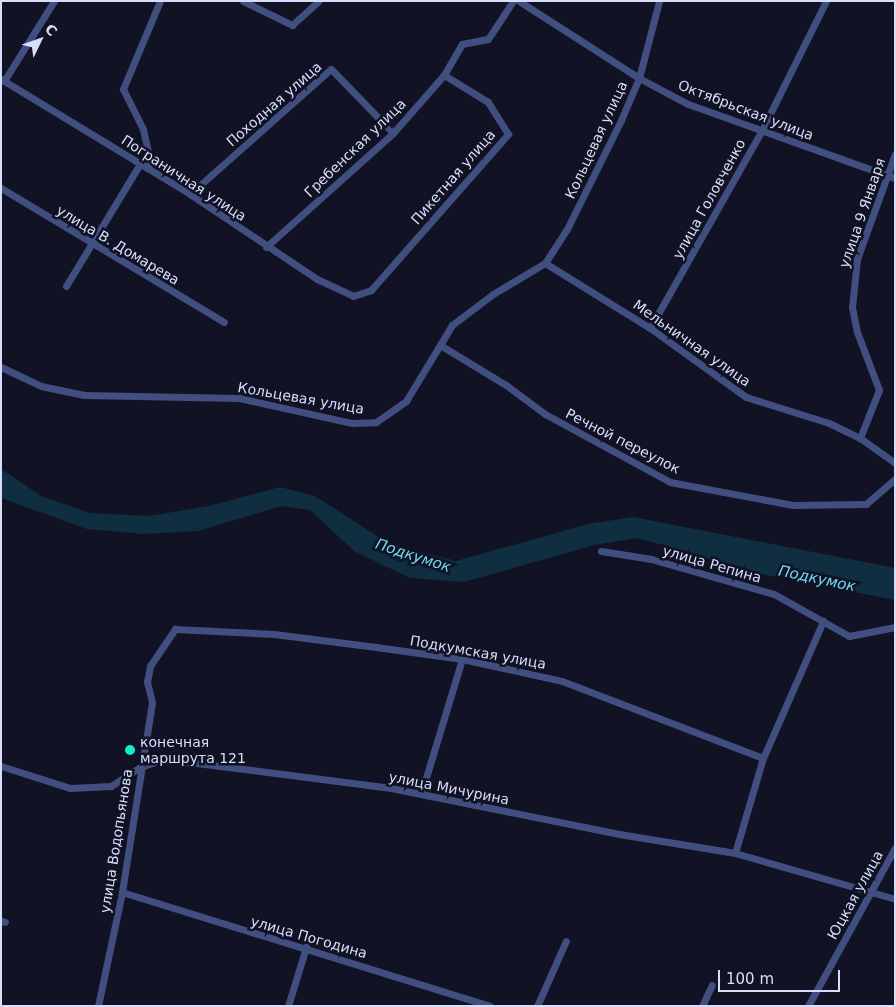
<!DOCTYPE html>
<html>
<head>
<meta charset="utf-8">
<style>
	body { margin:0 }
	#map { position:relative; width:896px; height:1007px; overflow:hidden; background:#111324; font-family:"DejaVu Sans",sans-serif }
	div>[style] { position:absolute }
	.water>* { inset:0; background:#0f2e40 }
	.street>* { height:7px; margin:-3.5px; padding:0 3.5px; transform-origin:3.5px; border-radius:3.5px; background:#404f7f }
	.dots>* { width:14px; height:14px; translate:-50% -50%; box-sizing:border-box; border:2px solid #111324; border-radius:50% }
	span { translate:-50% -50%; white-space:nowrap; text-align:center; line-height:1.15; -webkit-text-stroke:5px #111324; paint-order:stroke }
	.street-label { font-size:14px; color:#d8ddfc }
	.poi-label { font-size:14px; color:#d8ddfc }
	.left { translate:0 -50%; text-align:left }
	.water-label { font-size:15px; color:#6fd9f3; font-style:italic }
	.frame { position:absolute; inset:0; border:2px solid #d8ddfc; pointer-events:none }
	.north { position:absolute; left:15px; top:15px; width:50px; height:50px; -webkit-text-stroke:4px #111324; paint-order:stroke; rotate:48deg; font-size:14px; font-weight:700; line-height:20px; text-align:center; color:#d8ddfc }
	.north::after { content:''; display:block; margin:auto; width:18px; height:22px; background:#d8ddfc; clip-path:polygon(50% 0,100% 100%,50% 72%,0 100%) }
	.scale { position:absolute; left:718px; top:970px; width:122px; height:22px; box-sizing:border-box; border:2px solid #d8ddfc; border-top:0; padding-left:6px; font-size:15px; line-height:18px; white-space:nowrap; color:#d8ddfc; -webkit-text-stroke:4px #111324; paint-order:stroke }
</style>
</head>
<body>
<div id="map">
	<div class="water">
		<i style="clip-path:polygon(1px 469px,41px 496px,90px 513px,149px 516px,209px 506px,280px 487px,315px 496px,388px 543px,456px 561px,588px 524px,633px 517px,895px 568px,895px 600px,766px 575px,638px 538px,594px 545px,464px 582px,410px 578px,354px 551px,310px 510px,281px 506px,198px 531px,143px 534px,87px 529px,1px 498px)"></i>
	</div>
	<div class="street">
		<i style="left:243px;top:1px;width:55px;rotate:26.1deg"></i>
		<i style="left:292px;top:25px;width:36px;rotate:-42deg"></i>
		<i style="left:519px;top:1px;width:143px;rotate:32.7deg"></i>
		<i style="left:639px;top:78px;width:55px;rotate:28deg"></i>
		<i style="left:688px;top:104px;width:220px;rotate:19.7deg"></i>
		<i style="left:1px;top:79px;width:221px;rotate:31.3deg"></i>
		<i style="left:190px;top:194px;width:153px;rotate:33.8deg"></i>
		<i style="left:317px;top:279px;width:40px;rotate:25deg"></i>
		<i style="left:353px;top:296px;width:19px;rotate:-18deg"></i>
		<i style="left:371px;top:290px;width:208px;rotate:-48.7deg"></i>
		<i style="left:508px;top:134px;width:38px;rotate:-122deg"></i>
		<i style="left:488px;top:102px;width:52px;rotate:-148.5deg"></i>
		<i style="left:4px;top:81px;width:94px;rotate:-58deg"></i>
		<i style="left:895px;top:154px;width:112px;rotate:109.9deg"></i>
		<i style="left:857px;top:259px;width:48px;rotate:95.9deg"></i>
		<i style="left:852px;top:307px;width:25px;rotate:79deg"></i>
		<i style="left:857px;top:332px;width:62px;rotate:69.2deg"></i>
		<i style="left:879px;top:390px;width:52px;rotate:111.6deg"></i>
		<i style="left:860px;top:438px;width:43px;rotate:35.5deg"></i>
		<i style="left:147px;top:168px;width:9px;rotate:-69deg"></i>
		<i style="left:150px;top:160px;width:32px;rotate:-103deg"></i>
		<i style="left:143px;top:129px;width:45px;rotate:-116.6deg"></i>
		<i style="left:123px;top:89px;width:95px;rotate:-67.2deg"></i>
		<i style="left:1px;top:188px;width:260px;rotate:31deg"></i>
		<i style="left:190px;top:194px;width:188px;rotate:-41.6deg"></i>
		<i style="left:331px;top:69px;width:89px;rotate:45.9deg"></i>
		<i style="left:266px;top:247px;width:171px;rotate:-41.9deg"></i>
		<i style="left:393px;top:133px;width:77px;rotate:-48.7deg"></i>
		<i style="left:444px;top:75px;width:36px;rotate:-60deg"></i>
		<i style="left:462px;top:44px;width:26px;rotate:-11deg"></i>
		<i style="left:488px;top:39px;width:45px;rotate:-56.7deg"></i>
		<i style="left:545px;top:263px;width:123px;rotate:31.8deg"></i>
		<i style="left:650px;top:328px;width:118px;rotate:35.7deg"></i>
		<i style="left:746px;top:397px;width:87px;rotate:17.4deg"></i>
		<i style="left:829px;top:423px;width:34px;rotate:26deg"></i>
		<i style="left:66px;top:286px;width:143px;rotate:-58.8deg"></i>
		<i style="left:650px;top:328px;width:225px;rotate:-60.5deg"></i>
		<i style="left:761px;top:132px;width:146px;rotate:-63.6deg"></i>
		<i style="left:440px;top:345px;width:77px;rotate:31.2deg"></i>
		<i style="left:506px;top:385px;width:49px;rotate:36.6deg"></i>
		<i style="left:545px;top:414px;width:142px;rotate:28.5deg"></i>
		<i style="left:670px;top:482px;width:125px;rotate:10.6deg"></i>
		<i style="left:793px;top:505px;width:73px;rotate:-0.8deg"></i>
		<i style="left:866px;top:504px;width:38px;rotate:-41deg"></i>
		<i style="left:1px;top:367px;width:44px;rotate:25.4deg"></i>
		<i style="left:41px;top:386px;width:44px;rotate:11.8deg"></i>
		<i style="left:84px;top:395px;width:155px;rotate:1.1deg"></i>
		<i style="left:239px;top:398px;width:116px;rotate:12.5deg"></i>
		<i style="left:352px;top:423px;width:24px;rotate:-2deg"></i>
		<i style="left:376px;top:422px;width:37px;rotate:-35deg"></i>
		<i style="left:406px;top:401px;width:89px;rotate:-58.8deg"></i>
		<i style="left:452px;top:325px;width:51px;rotate:-37.1deg"></i>
		<i style="left:493px;top:294px;width:61px;rotate:-30.8deg"></i>
		<i style="left:545px;top:263px;width:40px;rotate:-57.1deg"></i>
		<i style="left:567px;top:229px;width:122px;rotate:-63.6deg"></i>
		<i style="left:621px;top:120px;width:46px;rotate:-66.8deg"></i>
		<i style="left:639px;top:78px;width:80px;rotate:-75.4deg"></i>
		<i style="left:601px;top:551px;width:51px;rotate:9.1deg"></i>
		<i style="left:651px;top:559px;width:128px;rotate:15.9deg"></i>
		<i style="left:774px;top:594px;width:86px;rotate:29.2deg"></i>
		<i style="left:849px;top:636px;width:47px;rotate:-11.1deg"></i>
		<i style="left:1px;top:766px;width:72px;rotate:17.7deg"></i>
		<i style="left:70px;top:788px;width:41px;rotate:-2.8deg"></i>
		<i style="left:111px;top:786px;width:35px;rotate:-33deg"></i>
		<i style="left:140px;top:767px;width:26px;rotate:-18deg"></i>
		<i style="left:165px;top:759px;width:228px;rotate:7.3deg"></i>
		<i style="left:391px;top:788px;width:233px;rotate:11.4deg"></i>
		<i style="left:619px;top:834px;width:118px;rotate:9.3deg"></i>
		<i style="left:735px;top:853px;width:166px;rotate:16deg"></i>
		<i style="left:421px;top:794px;width:141px;rotate:-73.1deg"></i>
		<i style="left:735px;top:853px;width:99px;rotate:-73.6deg"></i>
		<i style="left:763px;top:758px;width:150px;rotate:-66.3deg"></i>
		<i style="left:122px;top:892px;width:385px;rotate:17.2deg"></i>
		<i style="left:1px;top:921px;width:4px;rotate:14deg"></i>
		<i style="left:98px;top:1006px;width:116px;rotate:-78.1deg"></i>
		<i style="left:122px;top:892px;width:192px;rotate:-81deg"></i>
		<i style="left:152px;top:702px;width:21px;rotate:-104deg"></i>
		<i style="left:147px;top:682px;width:16px;rotate:-79deg"></i>
		<i style="left:150px;top:666px;width:45px;rotate:-56deg"></i>
		<i style="left:175px;top:629px;width:99px;rotate:2.9deg"></i>
		<i style="left:274px;top:634px;width:103px;rotate:7.3deg"></i>
		<i style="left:376px;top:647px;width:87px;rotate:7.9deg"></i>
		<i style="left:462px;top:659px;width:102px;rotate:12.4deg"></i>
		<i style="left:562px;top:681px;width:215px;rotate:21deg"></i>
		<i style="left:288px;top:1006px;width:62px;rotate:-73deg"></i>
		<i style="left:537px;top:1006px;width:71px;rotate:-66deg"></i>
		<i style="left:702px;top:1006px;width:23px;rotate:-65deg"></i>
		<i style="left:808px;top:1006px;width:180px;rotate:-61.2deg"></i>
	</div>
	<div class="dots">
		<i style="left:130px;top:750px;background:#14ebc6"></i>
	</div>
	<div class="street-label">
		<span style="left:274px;top:104px;rotate:-41deg">Походная улица</span>
		<span style="left:746px;top:110px;rotate:21deg">Октябрьская улица</span>
		<span style="left:596px;top:140px;rotate:-65deg">Кольцевая улица</span>
		<span style="left:355px;top:148px;rotate:-44deg">Гребенская улица</span>
		<span style="left:453px;top:177px;rotate:-49deg">Пикетная улица</span>
		<span style="left:184px;top:178px;rotate:33deg">Пограничная улица</span>
		<span style="left:709px;top:199px;rotate:-61deg">улица Головченко</span>
		<span style="left:862px;top:213px;rotate:-71deg">улица 9 Января</span>
		<span style="left:118px;top:245px;rotate:31deg">улица В. Домарева</span>
		<span style="left:692px;top:343px;rotate:35deg">Мельничная улица</span>
		<span style="left:301px;top:398px;rotate:10deg">Кольцевая улица</span>
		<span style="left:623px;top:441px;rotate:27deg">Речной переулок</span>
		<span style="left:712px;top:564px;rotate:16deg">улица Репина</span>
		<span style="left:478px;top:652px;rotate:10deg">Подкумская улица</span>
		<span style="left:449px;top:788px;rotate:11deg">улица Мичурина</span>
		<span style="left:116px;top:841px;rotate:-81deg">улица Водопьянова</span>
		<span style="left:855px;top:895px;rotate:-61deg">Юцкая улица</span>
		<span style="left:309px;top:937px;rotate:16deg">улица Погодина</span>
	</div>
	<div class="poi-label">
		<span class="left" style="left:140px;top:750px">конечная<br>маршрута 121</span>
	</div>
	<div class="water-label">
		<span style="left:413px;top:556px;rotate:18deg">Подкумок</span>
		<span style="left:817px;top:579px;rotate:12deg">Подкумок</span>
	</div>
	<div class="frame"></div>
	<div class="north">С</div>
	<div class="scale">100 m</div>
</div>
</body>
</html>
